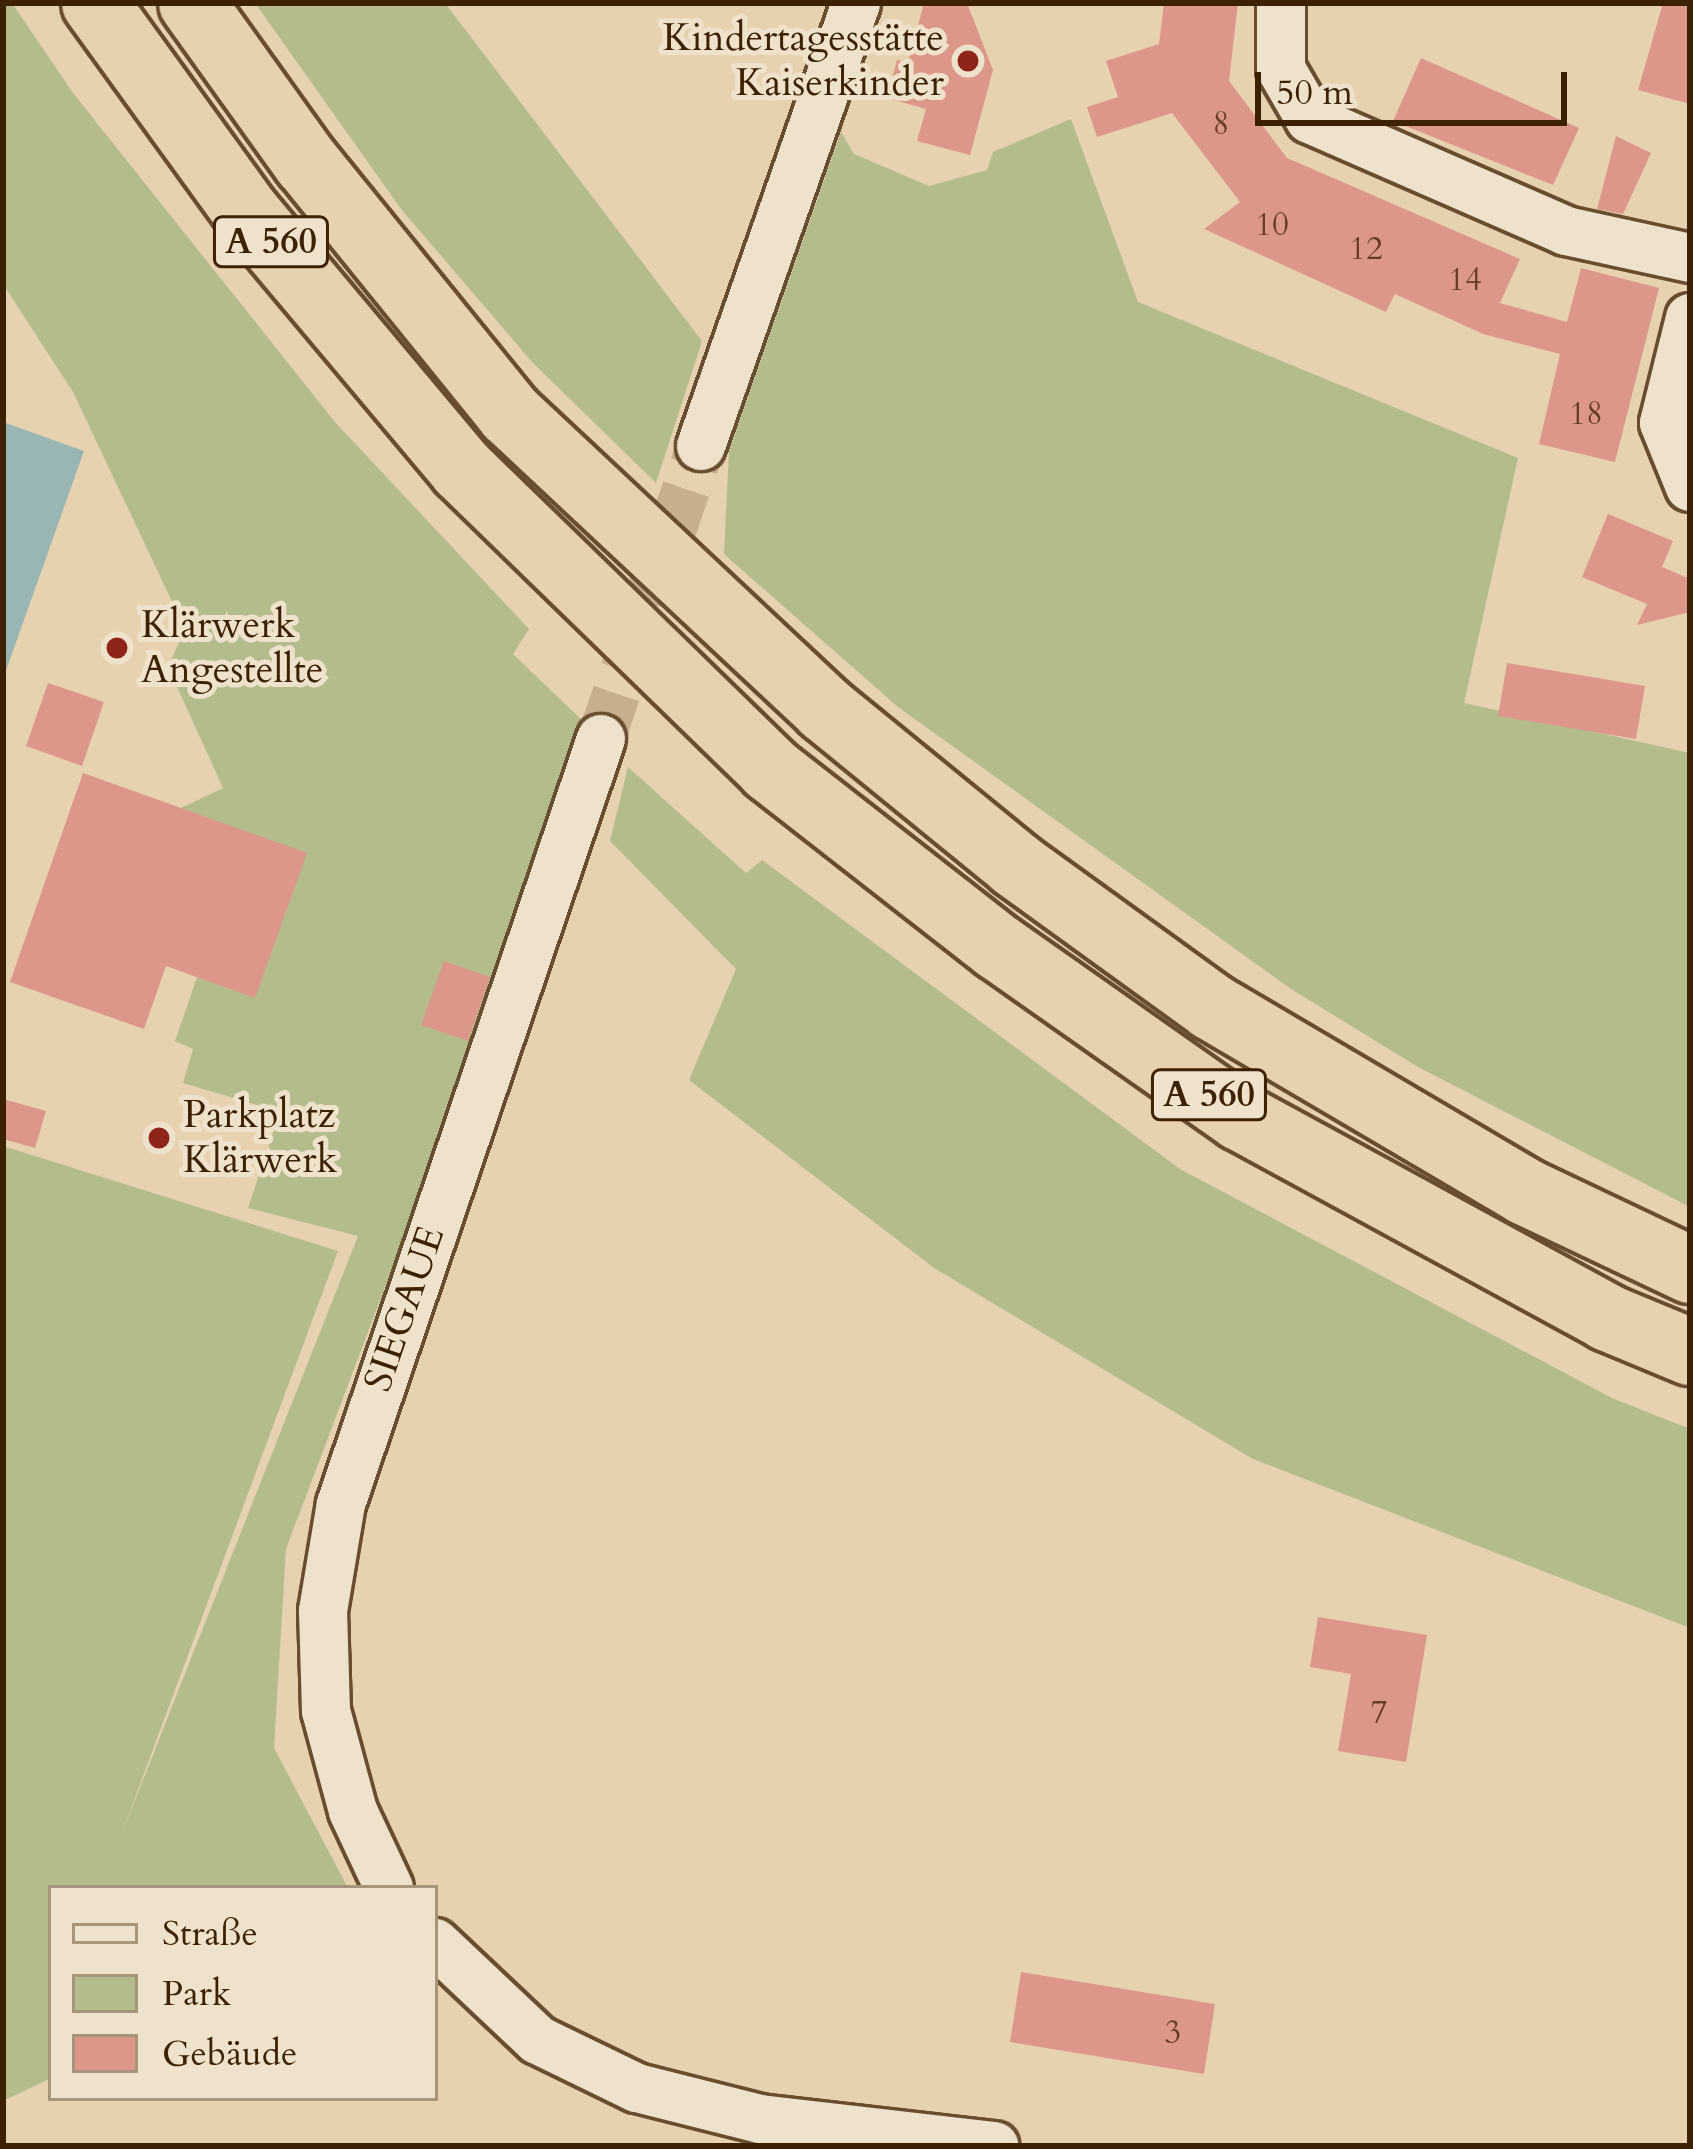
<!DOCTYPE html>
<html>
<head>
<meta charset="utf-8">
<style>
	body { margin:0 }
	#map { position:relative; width:1693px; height:2149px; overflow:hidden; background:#e7d2b0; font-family:Cardo,serif }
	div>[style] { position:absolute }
	.green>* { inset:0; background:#b4bc8c }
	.water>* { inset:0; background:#99b6b4 }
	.building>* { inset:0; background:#dd9788 }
	.street-tunnel>* { height:48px; margin-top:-24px; transform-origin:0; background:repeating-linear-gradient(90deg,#c5af8d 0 48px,transparent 0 72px) }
	.roads { filter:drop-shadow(3px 0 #674e2e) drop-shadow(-3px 0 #674e2e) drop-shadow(0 3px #674e2e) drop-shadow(0 -3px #674e2e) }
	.street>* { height:48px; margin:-24px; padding:0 24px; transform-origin:24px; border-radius:24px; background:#efe2cc }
	.highway>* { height:66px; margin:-33px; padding:0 33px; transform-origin:33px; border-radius:33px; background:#e7d2b0 }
	.dots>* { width:33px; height:33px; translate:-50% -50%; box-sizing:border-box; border:6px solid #efe2cc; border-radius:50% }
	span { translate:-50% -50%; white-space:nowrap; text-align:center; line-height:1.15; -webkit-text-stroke:10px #efe2cc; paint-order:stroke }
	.number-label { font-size:33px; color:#643f24 }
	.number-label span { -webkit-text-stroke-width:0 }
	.shield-label span { padding:3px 9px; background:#efe2cc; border:3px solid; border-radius:9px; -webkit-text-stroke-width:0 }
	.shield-label { font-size:36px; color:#3c2202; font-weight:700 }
	.poi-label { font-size:39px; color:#3c2202 }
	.right { translate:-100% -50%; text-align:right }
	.left { translate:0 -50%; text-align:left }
	.street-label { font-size:39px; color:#3c2202 }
	.frame { position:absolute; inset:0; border:6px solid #3c2202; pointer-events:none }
	.legend { position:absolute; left:48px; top:1885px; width:390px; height:216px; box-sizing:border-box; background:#efe2cc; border:3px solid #a7957b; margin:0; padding:15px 21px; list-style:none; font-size:36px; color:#3c2202 }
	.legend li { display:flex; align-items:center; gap:24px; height:60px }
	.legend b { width:60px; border:3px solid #a7957b }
	.scale { position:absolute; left:1255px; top:72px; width:312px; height:54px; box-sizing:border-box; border:6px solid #3c2202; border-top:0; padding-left:15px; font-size:36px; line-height:42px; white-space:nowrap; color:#3c2202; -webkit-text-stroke:9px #efe2cc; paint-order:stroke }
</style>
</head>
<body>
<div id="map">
	<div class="green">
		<i style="clip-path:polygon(3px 3px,12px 3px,73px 93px,335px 422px,529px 629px,513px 654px,585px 723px,572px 792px,286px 1549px,274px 1748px,348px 1888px,51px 1888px,51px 2078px,3px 2101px,3px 1146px,338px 1251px,122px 1833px,358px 1236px,248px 1208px,280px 1112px,183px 1083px,193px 1049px,175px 1041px,197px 977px,181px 808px,223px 788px,168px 667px,185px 629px,73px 392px,3px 284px)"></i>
		<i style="clip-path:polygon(255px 3px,445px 3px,702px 341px,656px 483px,532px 362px,401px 209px)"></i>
		<i style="clip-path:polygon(1071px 119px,1138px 302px,1518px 458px,1464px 703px,1690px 753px,1690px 1207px,1418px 1067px,1291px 989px,898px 707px,724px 554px,729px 451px,841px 132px,854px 154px,929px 186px,987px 170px,993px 152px)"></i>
		<i style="clip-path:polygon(628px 767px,746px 873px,762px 860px,1180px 1169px,1612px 1398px,1690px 1429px,1690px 1628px,1253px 1459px,934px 1268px,689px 1080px,736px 969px,610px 841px)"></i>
	</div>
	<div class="water">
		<i style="clip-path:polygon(3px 422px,84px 451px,3px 679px)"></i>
	</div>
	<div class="building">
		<i style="clip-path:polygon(924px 3px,967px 3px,993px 70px,970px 155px,917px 141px,926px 109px,887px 98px,897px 60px,908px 63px)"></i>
		<i style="clip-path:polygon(1164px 3px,1238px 3px,1229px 81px,1287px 158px,1520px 259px,1500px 303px,1567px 322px,1581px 268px,1659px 288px,1615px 462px,1539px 444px,1560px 354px,1483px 334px,1395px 294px,1386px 312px,1204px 229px,1240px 202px,1172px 113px,1097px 137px,1087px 107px,1118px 97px,1106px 61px,1159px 44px)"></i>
		<i style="clip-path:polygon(1663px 3px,1690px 3px,1690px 104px,1638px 90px)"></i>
		<i style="clip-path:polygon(1421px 58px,1579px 128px,1553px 185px,1393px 121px)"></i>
		<i style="clip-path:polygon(1616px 136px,1651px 153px,1623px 214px,1597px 209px)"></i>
		<i style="clip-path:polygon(1608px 514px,1673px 541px,1662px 567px,1690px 579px,1690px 612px,1637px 625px,1647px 604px,1582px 577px)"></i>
		<i style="clip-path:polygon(1507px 663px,1645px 686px,1636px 739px,1498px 716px)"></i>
		<i style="clip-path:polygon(48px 683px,104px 702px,82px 766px,26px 746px)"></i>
		<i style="clip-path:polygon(83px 773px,307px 853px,255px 998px,166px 966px,144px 1029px,10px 982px)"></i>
		<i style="clip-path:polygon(444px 961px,490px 977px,468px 1041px,421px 1025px)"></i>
		<i style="clip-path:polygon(3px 1099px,46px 1111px,35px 1148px,3px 1139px)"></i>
		<i style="clip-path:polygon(1318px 1617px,1427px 1635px,1406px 1762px,1338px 1751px,1351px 1674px,1310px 1667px)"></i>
		<i style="clip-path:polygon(1021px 1972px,1215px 2004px,1204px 2074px,1010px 2042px)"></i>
	</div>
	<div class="street-tunnel">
		<i style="left:601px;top:739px;width:310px;rotate:-71.2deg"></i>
	</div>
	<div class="roads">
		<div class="street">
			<i style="left:1281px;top:3px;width:66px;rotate:90deg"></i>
			<i style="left:1281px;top:69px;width:58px;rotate:59.9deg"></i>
			<i style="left:1310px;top:119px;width:279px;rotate:23.6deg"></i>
			<i style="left:1566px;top:231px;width:127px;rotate:12.3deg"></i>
			<i style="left:1690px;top:318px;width:108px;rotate:103.9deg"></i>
			<i style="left:1664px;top:423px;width:69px;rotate:67.9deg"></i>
			<i style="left:701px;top:446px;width:469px;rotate:-70.7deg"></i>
			<i style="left:389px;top:1888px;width:85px;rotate:-115.1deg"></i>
			<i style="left:353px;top:1811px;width:104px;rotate:-105.1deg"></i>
			<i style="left:326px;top:1711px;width:100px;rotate:-91.7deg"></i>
			<i style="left:323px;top:1611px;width:109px;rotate:-80.5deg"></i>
			<i style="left:341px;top:1504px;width:808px;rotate:-71.23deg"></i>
			<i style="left:435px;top:1943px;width:141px;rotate:43.3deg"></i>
			<i style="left:538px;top:2040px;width:110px;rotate:25.9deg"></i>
			<i style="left:637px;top:2088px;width:127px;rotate:14.1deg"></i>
			<i style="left:760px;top:2119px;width:236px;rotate:6.6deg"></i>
		</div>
		<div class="highway">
			<i style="left:95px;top:3px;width:261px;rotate:54.1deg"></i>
			<i style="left:248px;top:214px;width:333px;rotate:50deg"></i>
			<i style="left:462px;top:469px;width:430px;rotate:44.2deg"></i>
			<i style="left:770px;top:769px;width:289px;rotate:38deg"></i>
			<i style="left:998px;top:947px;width:296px;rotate:35.1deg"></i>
			<i style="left:1240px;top:1117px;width:419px;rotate:28.6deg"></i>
			<i style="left:1608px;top:1318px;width:89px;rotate:22.5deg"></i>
			<i style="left:192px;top:3px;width:196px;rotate:54.4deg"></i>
			<i style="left:306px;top:162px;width:324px;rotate:51deg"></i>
			<i style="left:510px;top:414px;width:432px;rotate:43.1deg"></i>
			<i style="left:825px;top:709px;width:247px;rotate:39.2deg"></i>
			<i style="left:1016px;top:865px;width:242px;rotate:35.9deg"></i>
			<i style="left:1212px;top:1007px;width:364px;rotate:30.5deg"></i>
			<i style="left:1526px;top:1192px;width:182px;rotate:25.4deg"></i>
		</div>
	</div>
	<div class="dots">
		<i style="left:968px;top:61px;background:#8f2418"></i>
		<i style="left:117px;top:648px;background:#8f2418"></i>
		<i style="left:159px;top:1138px;background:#8f2418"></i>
	</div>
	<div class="number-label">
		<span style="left:1221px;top:124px">8</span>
		<span style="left:1272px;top:225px">10</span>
		<span style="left:1366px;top:249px">12</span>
		<span style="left:1465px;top:280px">14</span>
		<span style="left:1586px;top:414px">18</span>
		<span style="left:1379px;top:1713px">7</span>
		<span style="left:1173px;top:2033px">3</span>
	</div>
	<div class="shield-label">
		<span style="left:271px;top:242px">A 560</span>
		<span style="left:1209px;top:1095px">A 560</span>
	</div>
	<div class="poi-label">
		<span class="right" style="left:944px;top:61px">Kindertagesstätte<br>Kaiserkinder</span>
		<span class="left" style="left:141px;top:648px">Klärwerk<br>Angestellte</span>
		<span class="left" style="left:183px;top:1138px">Parkplatz<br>Klärwerk</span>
	</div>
	<div class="street-label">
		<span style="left:405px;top:1309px;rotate:-71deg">SIEGAUE</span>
	</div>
	<div class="frame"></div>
	<ul class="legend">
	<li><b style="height:15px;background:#efe2cc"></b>Straße</li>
	<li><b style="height:33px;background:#b4bc8c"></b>Park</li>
	<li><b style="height:33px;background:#dd9788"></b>Gebäude</li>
	</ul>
	<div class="scale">50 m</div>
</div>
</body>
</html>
